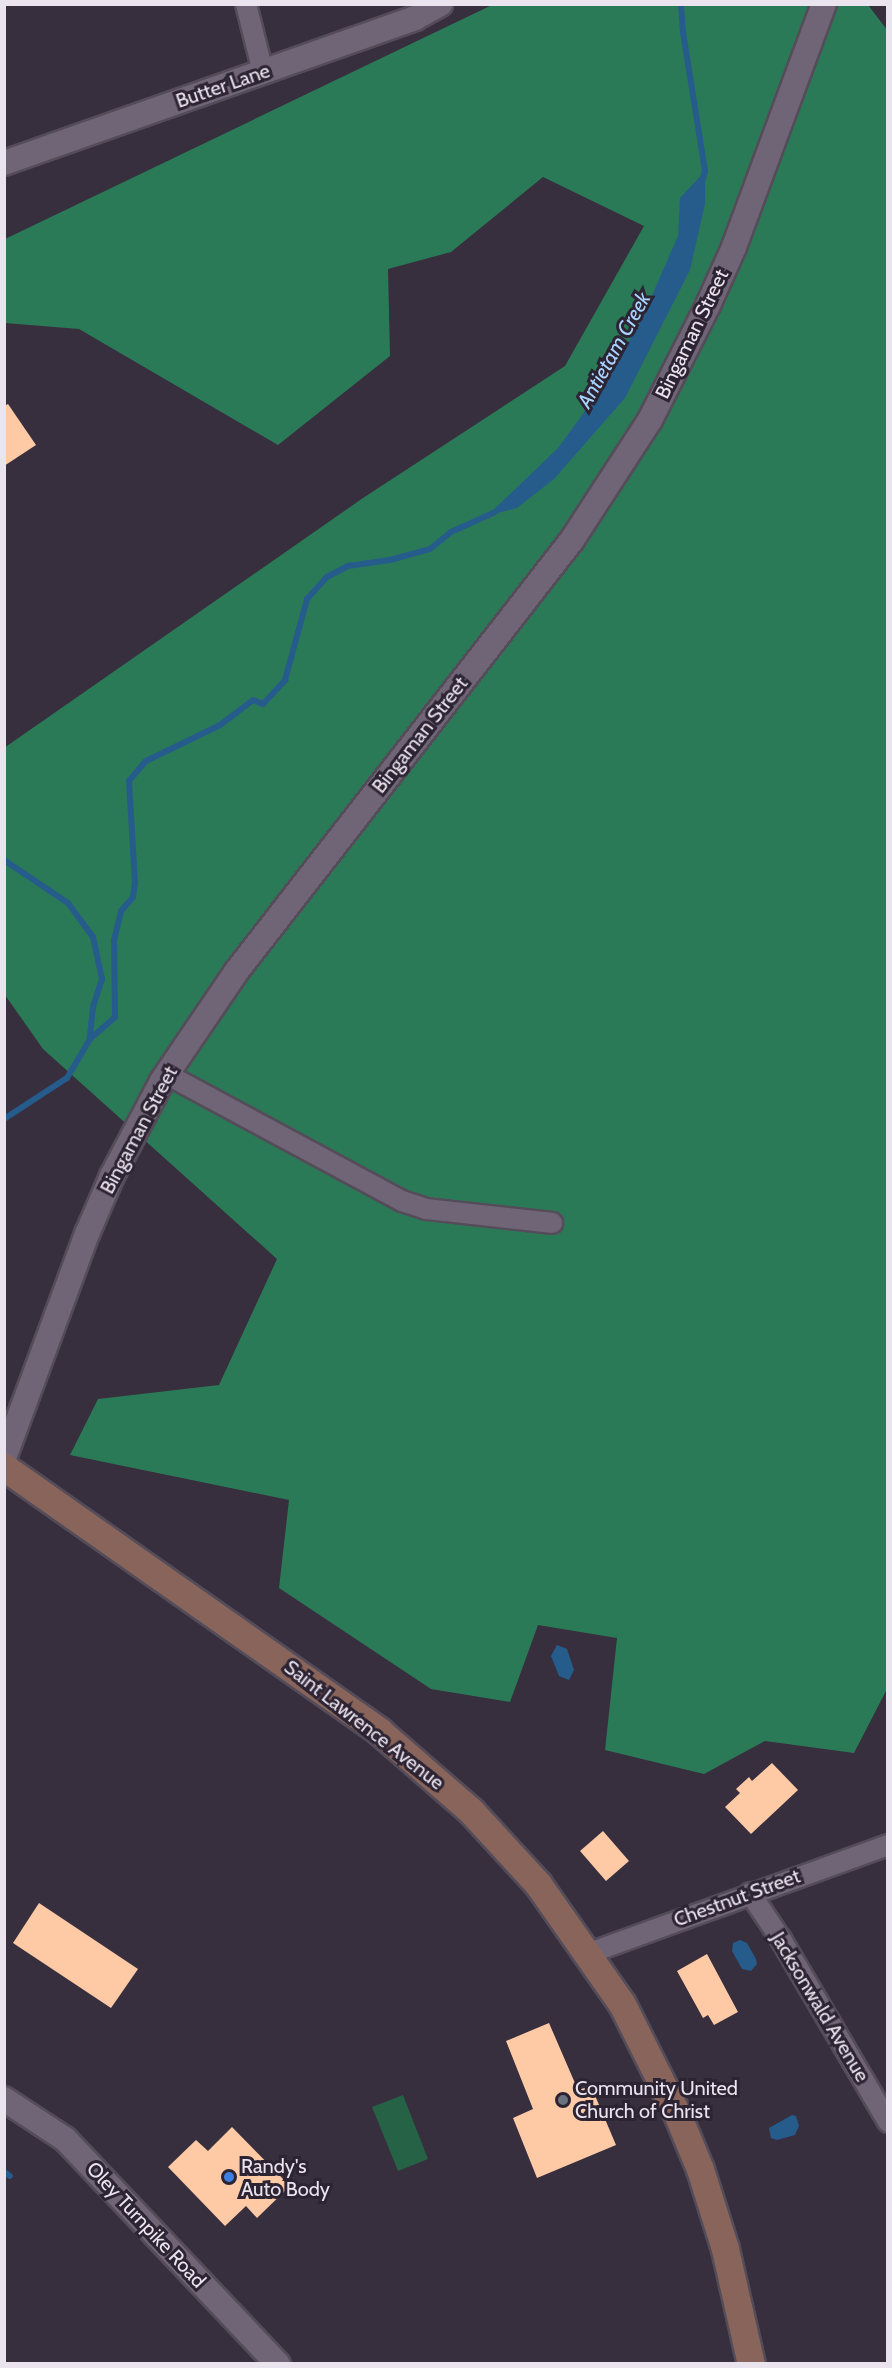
<!DOCTYPE html>
<html>
<head>
<meta charset="utf-8">
<style>
	body { margin:0 }
	#map { position:relative; width:892px; height:2368px; overflow:hidden; background:#372e3e; font-family:Cabin,sans-serif }
	div>[style] { position:absolute }
	.green>* { inset:0; background:#256246 }
	.forest>* { inset:0; background:#2b7a57 }
	.water>* { inset:0; background:#265c8b }
	.stream>* { height:6px; margin:-3px; padding:0 3px; transform-origin:3px; border-radius:3px; background:#265c8b }
	.building>* { inset:0; background:#fecaa5 }
	.roads { filter:drop-shadow(2px 0 #544c59) drop-shadow(-2px 0 #544c59) drop-shadow(0 2px #544c59) drop-shadow(0 -2px #544c59) }
	.minor>* { height:20px; margin:-10px; padding:0 10px; transform-origin:10px; border-radius:10px; background:#706577 }
	.tertiary>* { height:24px; margin:-12px; padding:0 12px; transform-origin:12px; border-radius:12px; background:#706577 }
	.secondary>* { height:27px; margin:-13.5px; padding:0 13.5px; transform-origin:13.5px; border-radius:13.5px; background:#89645a }
	.dots>* { width:16px; height:16px; translate:-50% -50%; box-sizing:border-box; border:3px solid #2d2433; border-radius:50% }
	span { translate:-50% -50%; white-space:nowrap; text-align:center; line-height:1.15; -webkit-text-stroke:6px #2d2433; paint-order:stroke }
	.street-label { font-size:20px; color:#eae4ef }
	.poi-label { font-size:20px; color:#eae4ef }
	.left { translate:0 -50%; text-align:left }
	.water-label { font-size:21px; color:#a8d4ff; font-style:italic }
	.frame { position:absolute; inset:0; border:6px solid #eae4ef; pointer-events:none }
</style>
</head>
<body>
<div id="map">
	<div class="green">
		<i style="clip-path:polygon(403px 2095px,428px 2159px,398px 2171px,372px 2107px)"></i>
	</div>
	<div class="forest">
		<i style="clip-path:polygon(492px 5px,868px 5px,888px 31px,888px 1687px,854px 1753px,765px 1741px,704px 1774px,605px 1750px,617px 1638px,538px 1625px,510px 1702px,431px 1689px,279px 1588px,289px 1500px,70px 1455px,98px 1399px,219px 1385px,277px 1259px,43px 1049px,5px 995px,4px 748px,363px 498px,565px 366px,644px 226px,543px 177px,451px 252px,388px 269px,390px 356px,278px 445px,79px 329px,5px 323px,5px 239px)"></i>
	</div>
	<div class="water">
		<i style="clip-path:polygon(705px 171px,705px 204px,690px 270px,625px 398px,554px 479px,517px 508px,487px 516px,558px 448px,585px 411px,639px 325px,678px 236px,680px 198px)"></i>
		<i style="clip-path:polygon(557px 1645px,567px 1649px,574px 1670px,569px 1680px,559px 1676px,551px 1656px)"></i>
		<i style="clip-path:polygon(740px 1940px,747px 1943px,756px 1959px,757px 1964px,751px 1971px,742px 1969px,732px 1951px,733px 1943px)"></i>
		<i style="clip-path:polygon(792px 2115px,796px 2116px,799px 2126px,795px 2135px,777px 2140px,771px 2138px,769px 2128px)"></i>
	</div>
	<div class="stream">
		<i style="left:681px;top:4px;width:28px;rotate:86deg"></i>
		<i style="left:683px;top:32px;width:141px;rotate:81deg"></i>
		<i style="left:705px;top:171px;width:8px;rotate:104deg"></i>
		<i style="left:4px;top:860px;width:77px;rotate:33.9deg"></i>
		<i style="left:68px;top:903px;width:42px;rotate:53.7deg"></i>
		<i style="left:93px;top:937px;width:43px;rotate:77.9deg"></i>
		<i style="left:102px;top:979px;width:29px;rotate:108deg"></i>
		<i style="left:93px;top:1007px;width:31px;rotate:96deg"></i>
		<i style="left:4px;top:1119px;width:75px;rotate:-33.1deg"></i>
		<i style="left:67px;top:1078px;width:45px;rotate:-59.5deg"></i>
		<i style="left:90px;top:1039px;width:33px;rotate:-41deg"></i>
		<i style="left:115px;top:1017px;width:77px;rotate:-90.7deg"></i>
		<i style="left:114px;top:940px;width:30px;rotate:-76deg"></i>
		<i style="left:121px;top:911px;width:18px;rotate:-49deg"></i>
		<i style="left:133px;top:897px;width:14px;rotate:-82deg"></i>
		<i style="left:135px;top:883px;width:102px;rotate:-93.4deg"></i>
		<i style="left:129px;top:781px;width:26px;rotate:-50deg"></i>
		<i style="left:146px;top:761px;width:82px;rotate:-25.9deg"></i>
		<i style="left:220px;top:725px;width:41px;rotate:-37.1deg"></i>
		<i style="left:253px;top:700px;width:11px;rotate:22deg"></i>
		<i style="left:263px;top:704px;width:33px;rotate:-47deg"></i>
		<i style="left:285px;top:680px;width:84px;rotate:-74.8deg"></i>
		<i style="left:307px;top:599px;width:30px;rotate:-48deg"></i>
		<i style="left:327px;top:577px;width:24px;rotate:-28deg"></i>
		<i style="left:348px;top:566px;width:42px;rotate:-8.1deg"></i>
		<i style="left:390px;top:560px;width:41px;rotate:-15.4deg"></i>
		<i style="left:430px;top:549px;width:27px;rotate:-39deg"></i>
		<i style="left:451px;top:532px;width:48px;rotate:-24.4deg"></i>
		<i style="left:4px;top:2172px;width:7px;rotate:34deg"></i>
	</div>
	<div class="building">
		<i style="clip-path:polygon(8px 404px,36px 445px,4px 466px,4px 406px)"></i>
		<i style="clip-path:polygon(772px 1763px,798px 1790px,751px 1834px,725px 1807px,740px 1793px,736px 1789px,749px 1777px,752px 1781px)"></i>
		<i style="clip-path:polygon(603px 1831px,629px 1861px,606px 1881px,580px 1851px)"></i>
		<i style="clip-path:polygon(39px 1903px,138px 1969px,111px 2008px,13px 1943px)"></i>
		<i style="clip-path:polygon(707px 1954px,738px 2012px,714px 2025px,708px 2015px,703px 2018px,677px 1971px)"></i>
		<i style="clip-path:polygon(549px 2023px,578px 2090px,591px 2086px,616px 2145px,537px 2178px,513px 2118px,533px 2109px,506px 2041px)"></i>
		<i style="clip-path:polygon(232px 2127px,290px 2186px,257px 2218px,246px 2206px,225px 2226px,168px 2167px,196px 2140px,208px 2151px)"></i>
	</div>
	<div class="roads">
		<div class="minor">
			<i style="left:246px;top:4px;width:70px;rotate:76deg"></i>
			<i style="left:166px;top:1074px;width:268px;rotate:28.3deg"></i>
			<i style="left:402px;top:1201px;width:25px;rotate:18deg"></i>
			<i style="left:426px;top:1209px;width:127px;rotate:6.3deg"></i>
			<i style="left:750px;top:1893px;width:58px;rotate:56.3deg"></i>
			<i style="left:782px;top:1941px;width:210px;rotate:59.6deg"></i>
			<i style="left:587px;top:1954px;width:320px;rotate:-19.9deg"></i>
		</div>
		<div class="tertiary">
			<i style="left:4px;top:163px;width:436px;rotate:-19.4deg"></i>
			<i style="left:415px;top:18px;width:29px;rotate:-29deg"></i>
			<i style="left:4px;top:1458px;width:239px;rotate:-69.7deg"></i>
			<i style="left:87px;top:1234px;width:63px;rotate:-66.7deg"></i>
			<i style="left:112px;top:1176px;width:107px;rotate:-62.2deg"></i>
			<i style="left:162px;top:1081px;width:132px;rotate:-55.8deg"></i>
			<i style="left:236px;top:972px;width:547px;rotate:-52.13deg"></i>
			<i style="left:572px;top:540px;width:143px;rotate:-57deg"></i>
			<i style="left:650px;top:420px;width:131px;rotate:-63.2deg"></i>
			<i style="left:709px;top:303px;width:61px;rotate:-65.9deg"></i>
			<i style="left:734px;top:247px;width:259px;rotate:-69.7deg"></i>
			<i style="left:4px;top:2099px;width:73px;rotate:33.3deg"></i>
			<i style="left:65px;top:2139px;width:310px;rotate:46.6deg"></i>
		</div>
		<div class="secondary">
			<i style="left:4px;top:1467px;width:459px;rotate:35.1deg"></i>
			<i style="left:379px;top:1731px;width:122px;rotate:41deg"></i>
			<i style="left:471px;top:1811px;width:99px;rotate:47.5deg"></i>
			<i style="left:538px;top:1884px;width:146px;rotate:55deg"></i>
			<i style="left:622px;top:2004px;width:125px;rotate:63.4deg"></i>
			<i style="left:678px;top:2116px;width:57px;rotate:67.5deg"></i>
			<i style="left:700px;top:2169px;width:84px;rotate:72.6deg"></i>
			<i style="left:725px;top:2249px;width:118px;rotate:77.3deg"></i>
		</div>
	</div>
	<div class="dots">
		<i style="left:563px;top:2100px;background:#6b7280"></i>
		<i style="left:229px;top:2177px;background:#3f7fe0"></i>
	</div>
	<div class="street-label">
		<span style="left:223px;top:86px;rotate:-19deg">Butter Lane</span>
		<span style="left:692px;top:334px;rotate:-64deg">Bingaman Street</span>
		<span style="left:420px;top:735px;rotate:-52deg">Bingaman Street</span>
		<span style="left:139px;top:1130px;rotate:-62deg">Bingaman Street</span>
		<span style="left:364px;top:1725px;rotate:38deg">Saint Lawrence Avenue</span>
		<span style="left:737px;top:1898px;rotate:-20deg">Chestnut Street</span>
		<span style="left:820px;top:2007px;rotate:59deg">Jacksonwald Avenue</span>
		<span style="left:146px;top:2225px;rotate:47deg">Oley Turnpike Road</span>
	</div>
	<div class="poi-label">
		<span class="left" style="left:575px;top:2100px">Community United<br>Church of Christ</span>
		<span class="left" style="left:241px;top:2178px">Randy's<br>Auto Body</span>
	</div>
	<div class="water-label">
		<span style="left:614px;top:350px;rotate:-61deg">Antietam Creek</span>
	</div>
	<div class="frame"></div>
</div>
</body>
</html>
